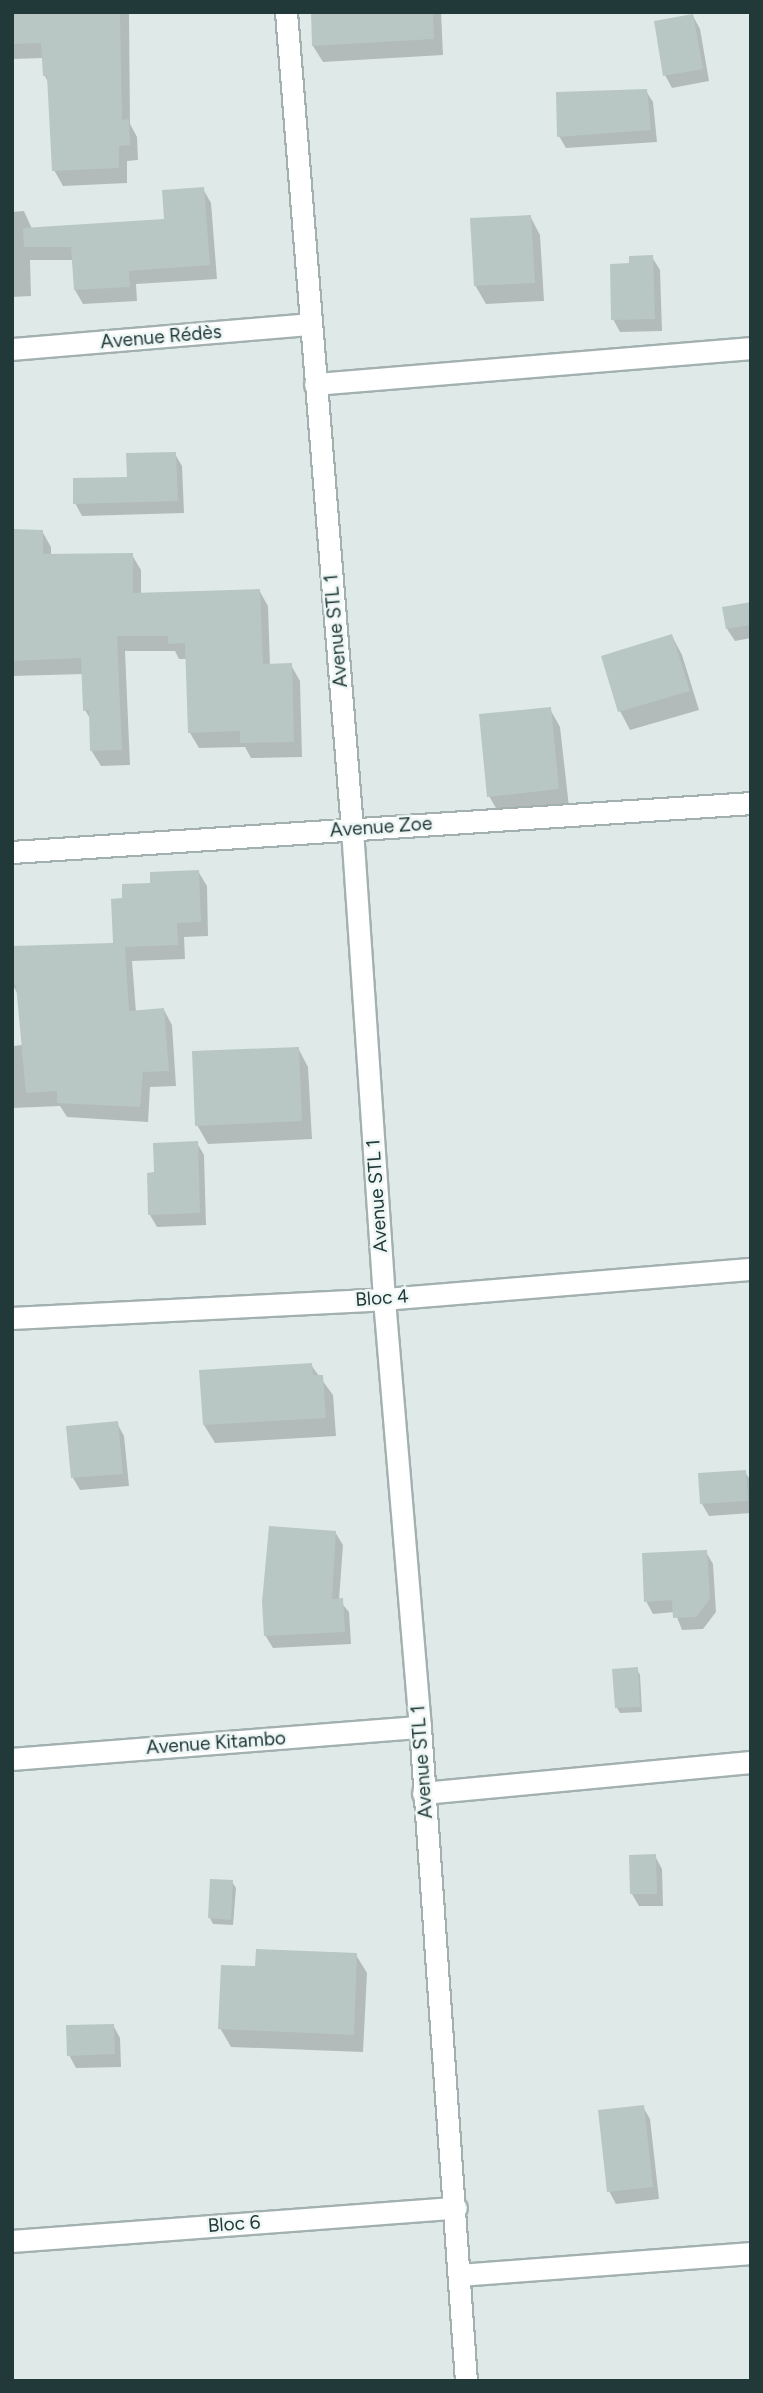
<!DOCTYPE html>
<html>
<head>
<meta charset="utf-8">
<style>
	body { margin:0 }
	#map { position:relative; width:763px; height:2393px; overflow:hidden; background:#dfeae8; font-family:Figtree,sans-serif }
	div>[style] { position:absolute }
	.shadow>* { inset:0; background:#0003 }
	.building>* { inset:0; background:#b8c7c4 }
	.roads { filter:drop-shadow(2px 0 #a2b1b0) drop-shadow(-2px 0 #a2b1b0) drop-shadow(0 2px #a2b1b0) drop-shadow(0 -2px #a2b1b0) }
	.street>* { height:21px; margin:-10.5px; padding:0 10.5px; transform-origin:10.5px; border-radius:10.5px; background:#fff }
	span { translate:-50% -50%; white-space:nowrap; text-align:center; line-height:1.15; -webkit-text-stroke:5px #eff7f5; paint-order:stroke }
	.street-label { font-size:19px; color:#213939 }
	.frame { position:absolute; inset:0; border:14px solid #213939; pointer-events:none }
</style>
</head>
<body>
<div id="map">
	<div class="shadow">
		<i style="clip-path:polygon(12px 12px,129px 12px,130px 124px,137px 137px,138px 160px,127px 161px,127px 183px,63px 186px,54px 170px,49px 84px,45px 76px,44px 58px,12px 59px)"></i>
		<i style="clip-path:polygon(312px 12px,441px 12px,443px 55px,323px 62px,313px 46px)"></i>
		<i style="clip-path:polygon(693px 16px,700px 29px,709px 81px,672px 88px,665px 75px)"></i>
		<i style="clip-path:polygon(646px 91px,653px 102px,657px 142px,566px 148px,559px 136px)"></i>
		<i style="clip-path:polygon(203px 189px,211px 203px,217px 279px,136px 284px,137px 301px,83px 304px,75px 290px,73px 260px,30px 260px,31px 296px,12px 297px,12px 212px,24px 211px,32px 229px,165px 221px)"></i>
		<i style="clip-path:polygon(530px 216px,540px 235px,544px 301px,486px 304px,475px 285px)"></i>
		<i style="clip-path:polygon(652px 257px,660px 270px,662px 331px,620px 332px,613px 319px)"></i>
		<i style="clip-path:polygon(175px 454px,182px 466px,184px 513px,82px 516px,75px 503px)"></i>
		<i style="clip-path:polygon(12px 531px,42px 531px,51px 547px,51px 556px,132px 555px,141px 570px,141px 595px,259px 590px,268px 606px,270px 666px,291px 665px,300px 681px,302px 757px,251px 758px,245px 747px,199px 748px,190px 733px,187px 659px,179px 659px,175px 651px,125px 651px,130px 765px,101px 766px,91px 750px,91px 720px,85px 710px,84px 674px,12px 676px)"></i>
		<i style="clip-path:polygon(751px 604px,751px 638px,735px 641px,727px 629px)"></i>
		<i style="clip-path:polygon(672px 636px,682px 655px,699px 710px,630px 730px,620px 711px)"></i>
		<i style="clip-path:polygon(550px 709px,560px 727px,569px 807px,500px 815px,489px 796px)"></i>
		<i style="clip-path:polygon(198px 871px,207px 886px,208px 936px,184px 937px,185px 959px,132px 961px,136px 1012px,164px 1010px,172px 1025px,176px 1086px,150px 1087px,148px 1122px,67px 1117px,60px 1106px,12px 1108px,12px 1046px,23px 1045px,18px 995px,13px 985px,114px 945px,124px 900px,152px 885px)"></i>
		<i style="clip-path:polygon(298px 1048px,308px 1067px,312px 1139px,208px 1144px,197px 1125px)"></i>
		<i style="clip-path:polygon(197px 1143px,204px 1155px,206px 1225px,157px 1227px,150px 1215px,156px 1174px)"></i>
		<i style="clip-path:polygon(311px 1365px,333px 1395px,336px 1436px,215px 1443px,204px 1425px)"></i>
		<i style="clip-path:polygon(117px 1423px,124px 1436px,129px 1486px,80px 1490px,73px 1478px)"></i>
		<i style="clip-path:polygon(745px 1472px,751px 1481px,751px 1513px,709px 1516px,702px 1504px)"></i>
		<i style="clip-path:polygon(335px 1532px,343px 1545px,339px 1600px,349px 1612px,351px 1644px,273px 1648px,265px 1635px)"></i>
		<i style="clip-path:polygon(706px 1552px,713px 1564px,716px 1612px,703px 1629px,682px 1630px,675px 1612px,653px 1614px,646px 1601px)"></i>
		<i style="clip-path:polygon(637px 1669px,640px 1675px,642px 1712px,620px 1713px,617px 1708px)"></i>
		<i style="clip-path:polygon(655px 1856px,662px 1869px,663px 1906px,639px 1906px,632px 1894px)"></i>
		<i style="clip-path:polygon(232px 1882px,236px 1888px,233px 1925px,213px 1924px,210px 1918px)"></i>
		<i style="clip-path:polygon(356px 1955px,367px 1973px,363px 2052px,231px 2047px,220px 2028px,257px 1968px)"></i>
		<i style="clip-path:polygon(113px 2025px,120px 2038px,121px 2067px,76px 2068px,69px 2055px)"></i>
		<i style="clip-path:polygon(643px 2107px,650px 2119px,659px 2199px,616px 2204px,609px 2191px)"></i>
	</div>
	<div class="building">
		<i style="clip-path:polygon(12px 12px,120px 12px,122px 120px,129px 119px,130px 145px,119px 146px,119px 168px,52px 171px,47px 76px,43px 76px,41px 43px,12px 44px)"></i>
		<i style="clip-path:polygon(311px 12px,433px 12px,434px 39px,312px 46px)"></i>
		<i style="clip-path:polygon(693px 14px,703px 69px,663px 76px,654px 21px)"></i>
		<i style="clip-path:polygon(647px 89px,651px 130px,557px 137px,556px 92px)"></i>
		<i style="clip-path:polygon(204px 187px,210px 265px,129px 271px,130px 287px,74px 290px,71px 247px,24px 247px,23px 228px,164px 219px,162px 190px)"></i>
		<i style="clip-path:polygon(531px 215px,535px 283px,474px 286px,470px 218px)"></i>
		<i style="clip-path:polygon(653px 255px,655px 319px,611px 320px,610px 264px,629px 263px,629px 256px)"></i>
		<i style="clip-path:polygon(176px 452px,178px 501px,73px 504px,73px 478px,127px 477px,126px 453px)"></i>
		<i style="clip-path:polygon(12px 529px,43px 530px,43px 554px,133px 553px,133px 593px,260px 589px,263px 664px,292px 663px,294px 742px,240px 743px,240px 731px,188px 733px,185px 643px,168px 644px,168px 636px,117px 636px,122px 750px,90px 751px,89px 710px,83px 711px,81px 658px,12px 661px)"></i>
		<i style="clip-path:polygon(751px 602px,751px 625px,726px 629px,722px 607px)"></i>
		<i style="clip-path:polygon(672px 634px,690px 691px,618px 712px,601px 656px)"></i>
		<i style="clip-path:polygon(551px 707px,559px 789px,487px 797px,479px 714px)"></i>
		<i style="clip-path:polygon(199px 870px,201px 922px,177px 923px,178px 945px,125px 947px,129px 1011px,164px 1008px,169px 1071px,143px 1072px,140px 1107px,57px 1103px,57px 1091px,26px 1093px,16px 985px,12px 986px,12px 946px,113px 943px,111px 899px,122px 898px,122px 884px,150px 883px,150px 872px)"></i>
		<i style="clip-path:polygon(299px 1047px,302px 1121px,195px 1126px,192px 1051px)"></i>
		<i style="clip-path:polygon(198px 1141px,200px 1213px,148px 1215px,147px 1173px,154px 1172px,153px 1143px)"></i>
		<i style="clip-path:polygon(312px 1363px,313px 1375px,323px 1375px,326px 1418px,203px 1425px,199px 1370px)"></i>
		<i style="clip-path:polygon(118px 1421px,123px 1474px,71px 1478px,66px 1426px)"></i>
		<i style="clip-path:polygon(746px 1470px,748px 1501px,700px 1504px,698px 1473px)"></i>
		<i style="clip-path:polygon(269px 1526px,336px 1531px,332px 1599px,343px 1598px,345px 1632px,264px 1636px,262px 1602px)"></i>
		<i style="clip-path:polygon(707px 1550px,710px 1599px,696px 1617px,673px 1618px,672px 1600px,644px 1602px,642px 1553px)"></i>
		<i style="clip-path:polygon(638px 1667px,640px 1707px,615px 1708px,612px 1669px)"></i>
		<i style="clip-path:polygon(656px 1854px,657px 1894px,630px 1894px,629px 1855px)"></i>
		<i style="clip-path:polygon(210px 1879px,233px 1880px,231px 1920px,208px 1918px)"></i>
		<i style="clip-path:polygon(256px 1949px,357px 1953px,354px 2035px,218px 2029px,221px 1965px,255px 1966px)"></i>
		<i style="clip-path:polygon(114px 2024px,115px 2054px,67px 2056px,66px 2025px)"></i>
		<i style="clip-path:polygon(644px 2105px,653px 2187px,607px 2192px,598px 2110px)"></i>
	</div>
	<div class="roads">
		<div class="street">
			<i style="left:286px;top:12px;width:820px;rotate:85.38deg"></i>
			<i style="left:352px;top:829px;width:471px;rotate:86.1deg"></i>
			<i style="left:384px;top:1299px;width:430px;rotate:85.2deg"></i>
			<i style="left:420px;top:1727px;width:656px;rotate:85.98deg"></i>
			<i style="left:12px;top:349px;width:299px;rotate:-4.8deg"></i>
			<i style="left:315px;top:384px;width:437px;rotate:-4.7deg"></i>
			<i style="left:12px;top:852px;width:741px;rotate:-3.79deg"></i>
			<i style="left:12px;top:1318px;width:372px;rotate:-2.9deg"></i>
			<i style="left:384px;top:1299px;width:368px;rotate:-4.7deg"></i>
			<i style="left:12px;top:1759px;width:409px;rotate:-4.5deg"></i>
			<i style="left:423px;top:1793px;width:329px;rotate:-5.4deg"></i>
			<i style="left:12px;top:2241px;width:445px;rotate:-4.3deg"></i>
			<i style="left:459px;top:2275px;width:293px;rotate:-4.3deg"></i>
		</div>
	</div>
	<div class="street-label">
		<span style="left:161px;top:337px;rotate:-5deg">Avenue Rédès</span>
		<span style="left:336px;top:631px;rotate:-95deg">Avenue STL 1</span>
		<span style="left:381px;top:827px;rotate:-4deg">Avenue Zoe</span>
		<span style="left:377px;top:1196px;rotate:-94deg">Avenue STL 1</span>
		<span style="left:382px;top:1298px;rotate:-4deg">Bloc 4</span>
		<span style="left:216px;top:1743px;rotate:-4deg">Avenue Kitambo</span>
		<span style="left:422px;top:1762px;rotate:-94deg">Avenue STL 1</span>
		<span style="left:234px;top:2224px;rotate:-4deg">Bloc 6</span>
	</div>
	<div class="frame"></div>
</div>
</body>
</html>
